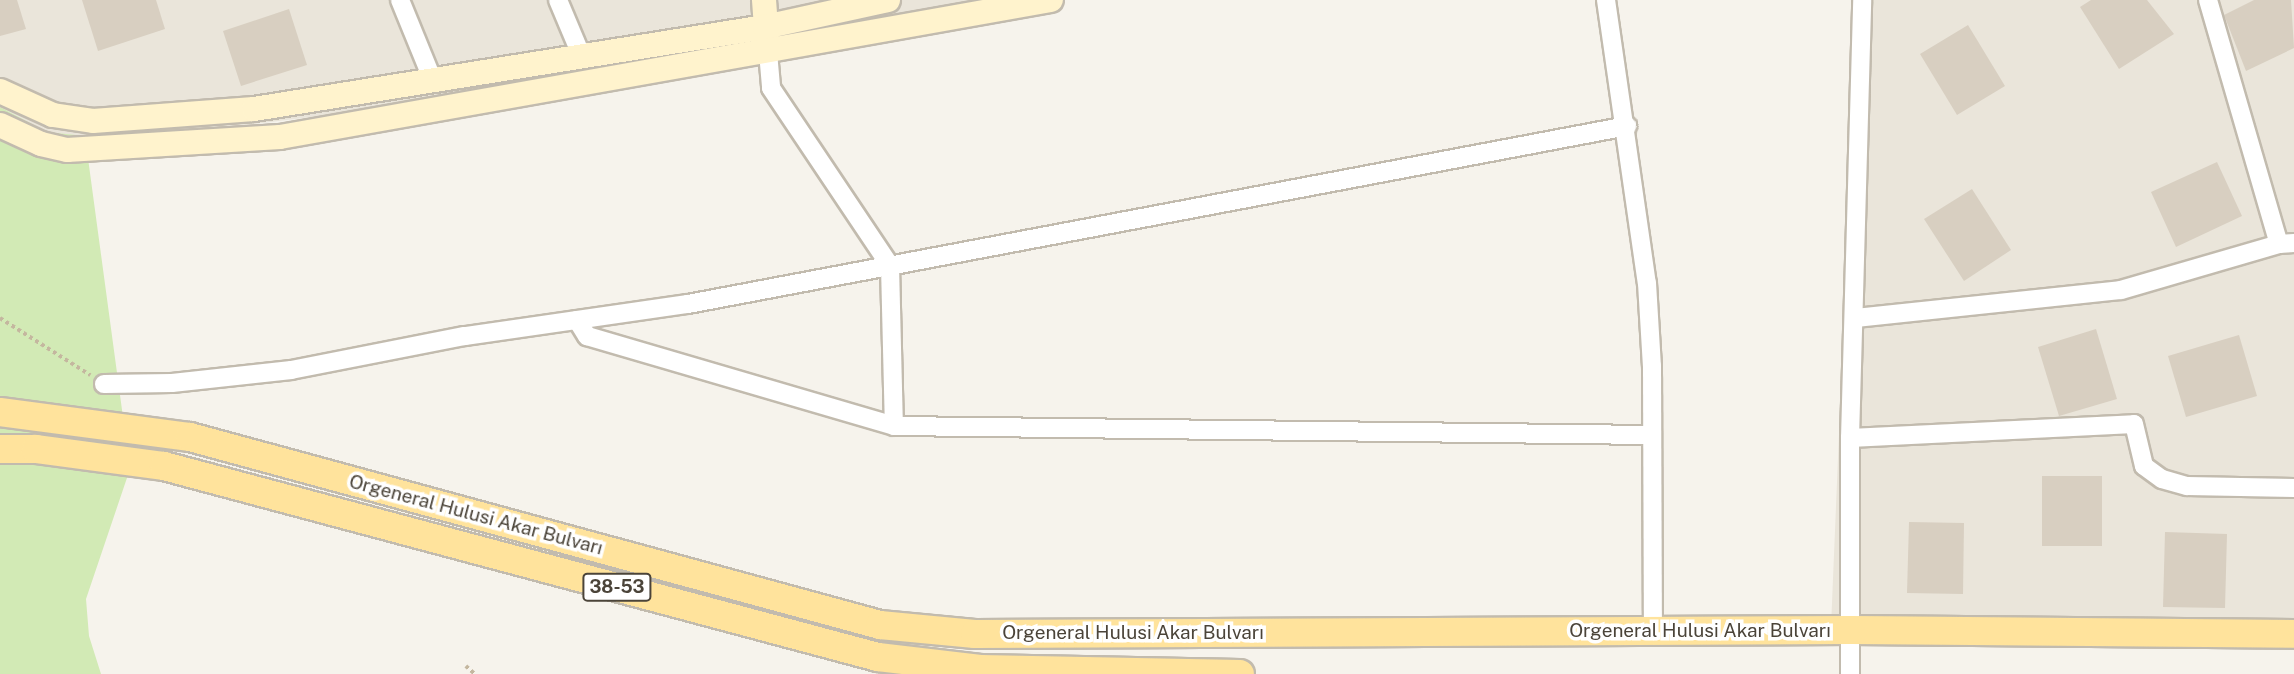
<!DOCTYPE html>
<html>
<head>
<meta charset="utf-8">
<style>
	body { margin:0 }
	#map { position:relative; width:2294px; height:674px; overflow:hidden; background:#f6f3ec; font-family:"Public Sans",sans-serif }
	div>[style] { position:absolute }
	.residential>* { inset:0; background:#eae5da }
	.green>* { inset:0; background:#d2eab5 }
	.building>* { inset:0; background:#d8cfc1 }
	.path>* { height:3.5px; margin-top:-1.75px; transform-origin:0; background:repeating-linear-gradient(90deg,#c4b79f 0 3.5px,transparent 0 7px) }
	.roads { filter:drop-shadow(2px 0 #c2bbae) drop-shadow(-2px 0 #c2bbae) drop-shadow(0 2px #c2bbae) drop-shadow(0 -2px #c2bbae) }
	.street>* { height:18px; margin:-9px; padding:0 9px; transform-origin:9px; border-radius:9px; background:#fff }
	.secondary>* { height:24px; margin:-12px; padding:0 12px; transform-origin:12px; border-radius:12px; background:#fff3cd }
	.primary>* { height:28px; margin:-14px; padding:0 14px; transform-origin:14px; border-radius:14px; background:#ffe39c }
	span { translate:-50% -50%; white-space:nowrap; text-align:center; line-height:1.15; -webkit-text-stroke:7px #fff; paint-order:stroke }
	.shield-label span { padding:2px 5px; background:#fff; border:2px solid; border-radius:5px; -webkit-text-stroke-width:0 }
	.shield-label { font-size:18px; color:#4b4439; font-weight:700 }
	.street-label { font-size:19px; color:#4b4439 }
</style>
</head>
<body>
<div id="map">
	<div class="residential">
		<i style="clip-path:polygon(0 0,971px 0,319px 116px,229px 127px,73px 137px,47px 132px,0 107px)"></i>
		<i style="clip-path:polygon(1857px 0,2294px 0,2294px 630px,1831px 627px)"></i>
	</div>
	<div class="green">
		<i style="clip-path:polygon(0 107px,47px 132px,85px 136px,130px 469px,86px 599px,89px 636px,101px 674px,0 674px)"></i>
	</div>
	<div class="building">
		<i style="clip-path:polygon(0 0,17px 0,26px 29px,0 36px)"></i>
		<i style="clip-path:polygon(82px 0,156px 0,165px 29px,98px 51px)"></i>
		<i style="clip-path:polygon(2091px 0,2147px 0,2174px 34px,2119px 69px,2080px 7px)"></i>
		<i style="clip-path:polygon(2254px 0,2291px 0,2294px 48px,2246px 71px,2224px 15px)"></i>
		<i style="clip-path:polygon(289px 9px,307px 65px,241px 86px,223px 31px)"></i>
		<i style="clip-path:polygon(1968px 25px,2005px 86px,1957px 115px,1920px 54px)"></i>
		<i style="clip-path:polygon(2217px 162px,2242px 216px,2176px 247px,2151px 192px)"></i>
		<i style="clip-path:polygon(1972px 189px,2011px 250px,1964px 281px,1924px 219px)"></i>
		<i style="clip-path:polygon(2096px 329px,2117px 399px,2059px 416px,2038px 347px)"></i>
		<i style="clip-path:polygon(2239px 335px,2257px 396px,2186px 417px,2168px 356px)"></i>
		<i style="clip-path:polygon(2042px 476px,2102px 476px,2102px 546px,2042px 546px)"></i>
		<i style="clip-path:polygon(1909px 522px,1964px 523px,1963px 594px,1907px 593px)"></i>
		<i style="clip-path:polygon(2165px 532px,2227px 534px,2225px 608px,2163px 607px)"></i>
	</div>
	<div class="path">
		<i style="left:0;top:318px;width:107px;rotate:32.3deg"></i>
		<i style="left:466px;top:666px;width:12px;rotate:42deg"></i>
	</div>
	<div class="roads">
		<div class="street">
			<i style="left:400px;top:0;width:87px;rotate:67.8deg"></i>
			<i style="left:558px;top:0;width:62px;rotate:67.2deg"></i>
			<i style="left:1606px;top:0;width:286px;rotate:81.8deg"></i>
			<i style="left:1647px;top:283px;width:83px;rotate:86.6deg"></i>
			<i style="left:1652px;top:366px;width:265px;rotate:89.8deg"></i>
			<i style="left:2208px;top:0;width:254px;rotate:73.8deg"></i>
			<i style="left:2279px;top:244px;width:15px;rotate:-4deg"></i>
			<i style="left:768px;top:52px;width:36px;rotate:85deg"></i>
			<i style="left:771px;top:88px;width:214px;rotate:56.2deg"></i>
			<i style="left:890px;top:266px;width:160px;rotate:88.6deg"></i>
			<i style="left:1855px;top:318px;width:267px;rotate:-6deg"></i>
			<i style="left:2121px;top:290px;width:165px;rotate:-16.2deg"></i>
			<i style="left:577px;top:320px;width:19px;rotate:58deg"></i>
			<i style="left:587px;top:336px;width:320px;rotate:16.3deg"></i>
			<i style="left:894px;top:426px;width:758px;rotate:0.68deg"></i>
			<i style="left:104px;top:384px;width:68px;rotate:-0.8deg"></i>
			<i style="left:172px;top:383px;width:120px;rotate:-6.2deg"></i>
			<i style="left:291px;top:370px;width:177px;rotate:-11.1deg"></i>
			<i style="left:465px;top:336px;width:225px;rotate:-8.2deg"></i>
			<i style="left:688px;top:304px;width:956px;rotate:-10.73deg"></i>
			<i style="left:1850px;top:438px;width:284px;rotate:-2.8deg"></i>
			<i style="left:2134px;top:424px;width:43px;rotate:76.6deg"></i>
			<i style="left:2144px;top:466px;width:22px;rotate:36deg"></i>
			<i style="left:2162px;top:479px;width:26px;rotate:16deg"></i>
			<i style="left:2187px;top:486px;width:107px;rotate:1.1deg"></i>
			<i style="left:1850px;top:674px;width:236px;rotate:-90deg"></i>
			<i style="left:1850px;top:438px;width:438px;rotate:-88.4deg"></i>
		</div>
		<div class="secondary">
			<i style="left:764px;top:0;width:41px;rotate:85.8deg"></i>
			<i style="left:0;top:91px;width:58px;rotate:24.4deg"></i>
			<i style="left:53px;top:115px;width:40px;rotate:8.5deg"></i>
			<i style="left:93px;top:121px;width:161px;rotate:-4.3deg"></i>
			<i style="left:254px;top:109px;width:518px;rotate:-9.12deg"></i>
			<i style="left:765px;top:27px;width:126px;rotate:-12.4deg"></i>
			<i style="left:0;top:125px;width:45px;rotate:24.9deg"></i>
			<i style="left:41px;top:144px;width:27px;rotate:13deg"></i>
			<i style="left:67px;top:150px;width:213px;rotate:-3.5deg"></i>
			<i style="left:280px;top:137px;width:783px;rotate:-10.08deg"></i>
		</div>
		<div class="primary">
			<i style="left:0;top:412px;width:192px;rotate:7.5deg"></i>
			<i style="left:190px;top:437px;width:715px;rotate:15.24deg"></i>
			<i style="left:880px;top:625px;width:95px;rotate:5.4deg"></i>
			<i style="left:975px;top:634px;width:875px;rotate:-0.26deg"></i>
			<i style="left:1850px;top:630px;width:444px;rotate:0.5deg"></i>
			<i style="left:0;top:449px;width:36px"></i>
			<i style="left:36px;top:449px;width:129px;rotate:7.6deg"></i>
			<i style="left:164px;top:466px;width:739px;rotate:14.98deg"></i>
			<i style="left:878px;top:657px;width:103px;rotate:6.7deg"></i>
			<i style="left:980px;top:669px;width:260px;rotate:1.1deg"></i>
		</div>
	</div>
	<div class="shield-label">
		<span style="left:617px;top:587px">38-53</span>
	</div>
	<div class="street-label">
		<span style="left:476px;top:515px;rotate:15deg">Orgeneral Hulusi Akar Bulvarı</span>
		<span style="left:1700px;top:631px">Orgeneral Hulusi Akar Bulvarı</span>
		<span style="left:1133px;top:633px">Orgeneral Hulusi Akar Bulvarı</span>
	</div>
</div>
</body>
</html>
